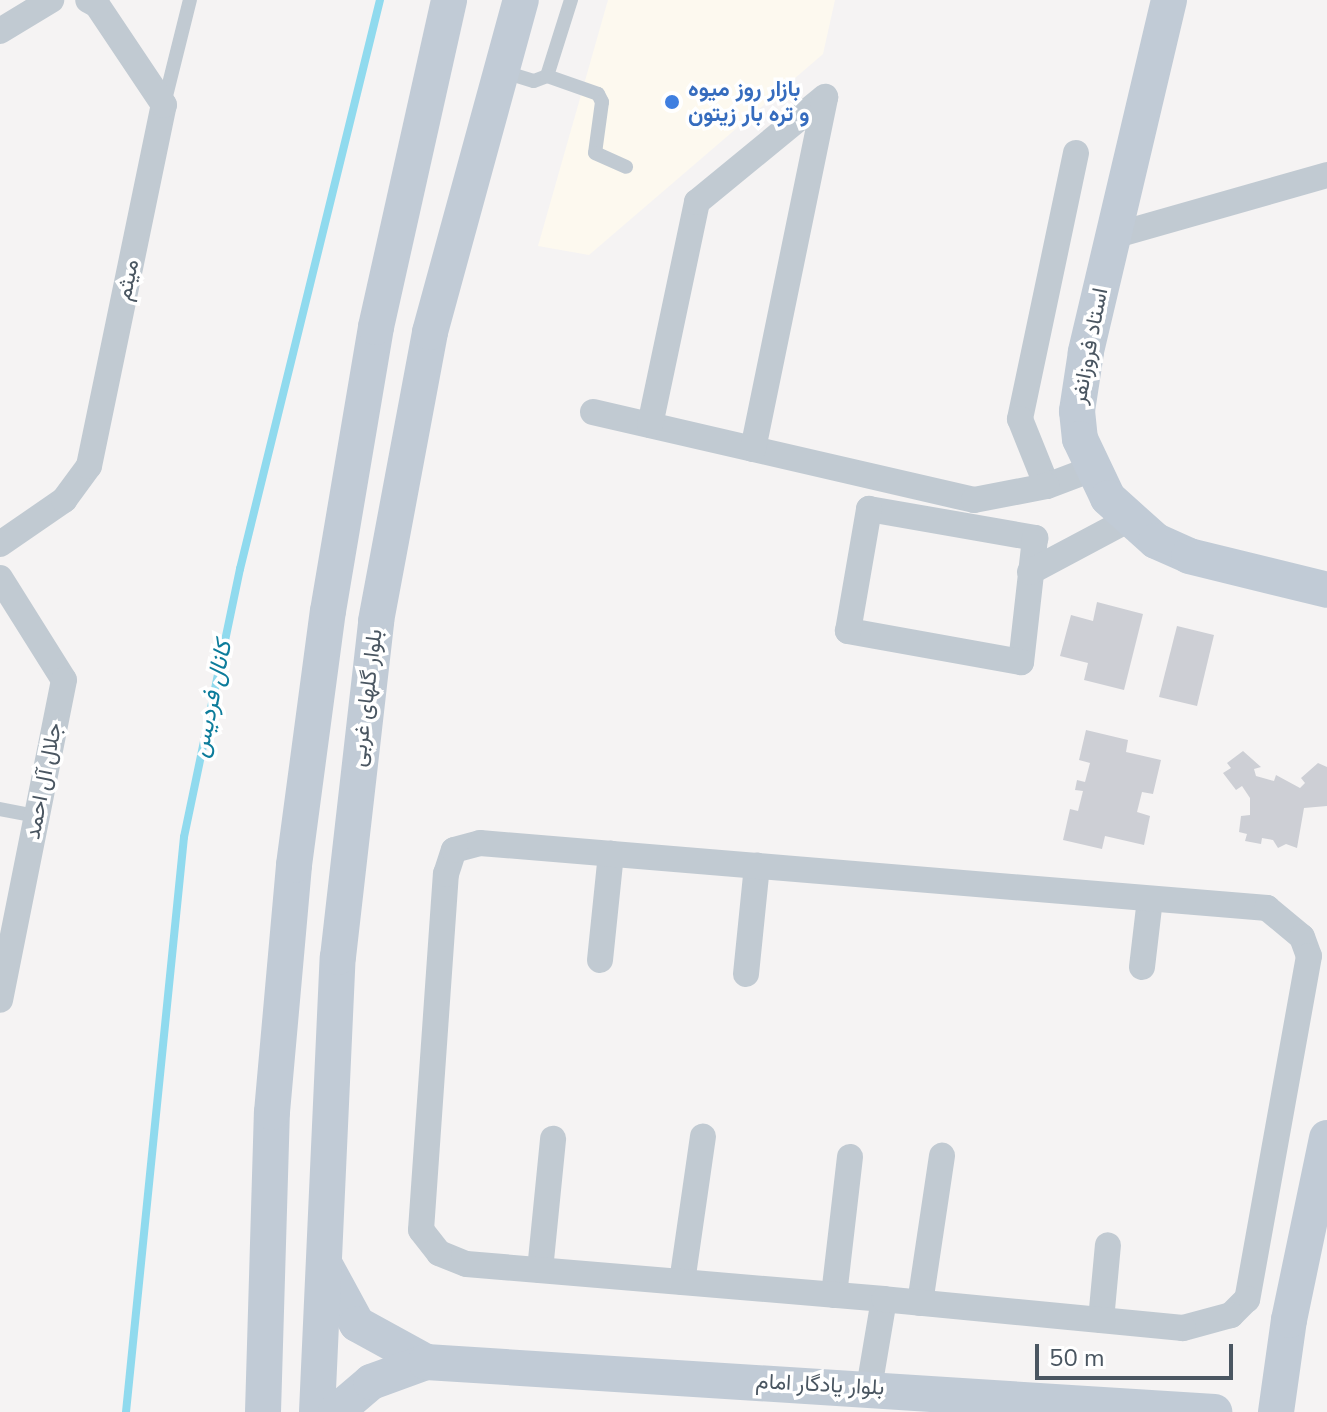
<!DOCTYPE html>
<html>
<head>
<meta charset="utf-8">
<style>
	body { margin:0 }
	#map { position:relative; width:1327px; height:1412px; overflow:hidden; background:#f5f3f3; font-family:"Nunito Sans",Vazirmatn,sans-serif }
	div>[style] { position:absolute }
	.commercial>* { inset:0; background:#fdf9ef }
	.stream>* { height:8px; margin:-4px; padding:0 4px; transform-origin:4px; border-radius:4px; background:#90daee }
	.building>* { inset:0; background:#cdcfd5 }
	.lane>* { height:14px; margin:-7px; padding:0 7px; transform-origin:7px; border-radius:7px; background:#c1cad2 }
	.street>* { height:26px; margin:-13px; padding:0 13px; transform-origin:13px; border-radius:13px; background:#c1cad2 }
	.secondary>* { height:36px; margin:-18px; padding:0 18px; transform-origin:18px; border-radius:18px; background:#c1cbd6 }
	.dots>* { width:22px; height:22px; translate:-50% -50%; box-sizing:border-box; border:4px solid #fff; border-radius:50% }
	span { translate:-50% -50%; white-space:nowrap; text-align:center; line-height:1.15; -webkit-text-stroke:7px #fff; paint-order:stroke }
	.shop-label { font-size:22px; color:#366cbe; font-weight:700 }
	.left { translate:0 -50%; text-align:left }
	.street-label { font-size:22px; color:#4a5661 }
	.water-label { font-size:24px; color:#0c7c9b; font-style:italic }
	.scale { position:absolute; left:1035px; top:1344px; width:198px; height:36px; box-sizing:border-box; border:4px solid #4a5661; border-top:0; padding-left:10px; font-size:24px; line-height:28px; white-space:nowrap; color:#4a5661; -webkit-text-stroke:6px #fff; paint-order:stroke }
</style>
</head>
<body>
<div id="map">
	<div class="commercial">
		<i style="clip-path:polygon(608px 0,835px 0,823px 54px,589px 255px,538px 246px)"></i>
	</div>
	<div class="stream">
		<i style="left:126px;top:1412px;width:578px;rotate:-84.24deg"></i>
		<i style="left:184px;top:837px;width:274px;rotate:-78.2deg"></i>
		<i style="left:240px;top:569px;width:586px;rotate:-76.18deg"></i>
	</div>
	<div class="building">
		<i style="clip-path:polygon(1097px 602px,1143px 614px,1124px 690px,1084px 680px,1088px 663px,1060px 656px,1071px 615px,1093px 621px)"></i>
		<i style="clip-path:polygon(1177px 626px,1214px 635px,1197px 706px,1159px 697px)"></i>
		<i style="clip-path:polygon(1086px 730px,1128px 740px,1126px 752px,1161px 760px,1153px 794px,1142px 792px,1137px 812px,1150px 816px,1144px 845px,1105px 836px,1102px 849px,1063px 840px,1070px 809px,1078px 811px,1083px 791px,1075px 790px,1077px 780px,1085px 782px,1090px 763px,1079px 760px)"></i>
		<i style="clip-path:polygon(1243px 751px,1261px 767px,1254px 769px,1256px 776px,1274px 781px,1276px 775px,1300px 788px,1305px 783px,1301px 778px,1318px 763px,1327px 767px,1327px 806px,1304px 808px,1297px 848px,1286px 844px,1278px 848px,1273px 840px,1262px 838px,1261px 844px,1245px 841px,1247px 834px,1239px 832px,1241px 816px,1250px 815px,1250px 798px,1242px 786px,1236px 790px,1223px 773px,1231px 768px,1227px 763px)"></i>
	</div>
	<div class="lane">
		<i style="left:501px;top:71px;width:34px;rotate:17deg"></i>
		<i style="left:534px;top:81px;width:14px;rotate:-21deg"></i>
		<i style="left:547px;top:76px;width:80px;rotate:-72.5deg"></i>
		<i style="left:547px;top:76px;width:54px;rotate:19.4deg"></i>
		<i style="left:598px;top:94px;width:9px;rotate:63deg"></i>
		<i style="left:602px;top:102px;width:51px;rotate:97.8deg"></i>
		<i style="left:595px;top:153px;width:34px;rotate:24deg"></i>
		<i style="left:164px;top:104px;width:107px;rotate:-76deg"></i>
		<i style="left:0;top:809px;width:38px;rotate:11deg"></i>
	</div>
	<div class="street">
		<i style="left:0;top:31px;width:60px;rotate:-31.3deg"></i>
		<i style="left:1076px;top:153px;width:272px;rotate:101.9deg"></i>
		<i style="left:1020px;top:419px;width:72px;rotate:68.1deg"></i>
		<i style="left:1047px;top:486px;width:48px;rotate:-20.7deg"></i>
		<i style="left:1113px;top:236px;width:223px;rotate:-15.9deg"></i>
		<i style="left:593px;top:412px;width:391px;rotate:13deg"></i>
		<i style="left:974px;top:500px;width:74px;rotate:-10.9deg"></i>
		<i style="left:650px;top:425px;width:228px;rotate:-78.1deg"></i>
		<i style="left:697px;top:202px;width:166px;rotate:-39.4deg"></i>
		<i style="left:753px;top:449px;width:359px;rotate:-78.4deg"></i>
		<i style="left:869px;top:509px;width:169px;rotate:9.9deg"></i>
		<i style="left:1035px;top:538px;width:125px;rotate:96.4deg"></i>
		<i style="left:1021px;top:662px;width:176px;rotate:-169.8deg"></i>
		<i style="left:848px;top:631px;width:124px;rotate:-80.2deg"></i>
		<i style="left:0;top:544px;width:78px;rotate:-34.5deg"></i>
		<i style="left:64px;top:500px;width:42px;rotate:-53.7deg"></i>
		<i style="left:89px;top:466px;width:369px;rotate:-78.3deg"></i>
		<i style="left:164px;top:105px;width:120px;rotate:-123.8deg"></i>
		<i style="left:97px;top:5px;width:10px;rotate:-151deg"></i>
		<i style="left:1030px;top:572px;width:111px;rotate:-28deg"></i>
		<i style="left:0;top:578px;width:120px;rotate:57.9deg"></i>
		<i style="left:64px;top:680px;width:326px;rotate:101.3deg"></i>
		<i style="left:600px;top:960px;width:107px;rotate:-84.1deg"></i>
		<i style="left:1142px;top:967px;width:68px;rotate:-83.3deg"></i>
		<i style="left:746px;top:974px;width:109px;rotate:-84.2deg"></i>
		<i style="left:540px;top:1270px;width:132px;rotate:-84.3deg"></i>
		<i style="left:682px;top:1282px;width:147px;rotate:-81.8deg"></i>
		<i style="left:834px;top:1295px;width:139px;rotate:-83.4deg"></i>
		<i style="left:920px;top:1303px;width:149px;rotate:-81.5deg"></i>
		<i style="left:1101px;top:1320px;width:75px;rotate:-84.7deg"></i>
		<i style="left:869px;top:1388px;width:90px;rotate:-80.4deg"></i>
		<i style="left:884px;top:1299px;width:419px;rotate:-175.2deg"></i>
		<i style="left:466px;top:1264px;width:29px;rotate:-158deg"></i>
		<i style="left:439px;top:1253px;width:29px;rotate:-128deg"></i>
		<i style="left:421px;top:1230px;width:357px;rotate:-86deg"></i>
		<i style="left:446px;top:874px;width:25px;rotate:-72deg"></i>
		<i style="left:454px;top:850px;width:27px;rotate:-15deg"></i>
		<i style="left:480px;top:843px;width:790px;rotate:4.72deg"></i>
		<i style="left:1267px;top:908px;width:45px;rotate:39.6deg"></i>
		<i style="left:1302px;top:937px;width:20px;rotate:70deg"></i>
		<i style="left:1309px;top:956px;width:349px;rotate:100.2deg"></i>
		<i style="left:1247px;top:1299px;width:23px;rotate:135deg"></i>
		<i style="left:1231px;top:1315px;width:50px;rotate:164.8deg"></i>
		<i style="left:1183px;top:1328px;width:300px;rotate:-174.5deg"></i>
	</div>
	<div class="secondary">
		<i style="left:1169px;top:0;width:362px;rotate:103.3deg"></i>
		<i style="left:1086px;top:352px;width:60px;rotate:98.7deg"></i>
		<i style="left:1077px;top:411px;width:28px;rotate:84deg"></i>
		<i style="left:1080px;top:439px;width:65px;rotate:64.6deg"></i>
		<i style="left:1108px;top:498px;width:64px;rotate:41.9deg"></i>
		<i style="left:1156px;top:541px;width:36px;rotate:24deg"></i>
		<i style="left:1189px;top:556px;width:142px;rotate:13.8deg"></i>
		<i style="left:325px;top:1265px;width:67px;rotate:61.5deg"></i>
		<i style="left:357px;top:1324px;width:79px;rotate:28.8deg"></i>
		<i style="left:263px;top:1412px;width:300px;rotate:-88.3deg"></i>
		<i style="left:272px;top:1112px;width:248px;rotate:-84.9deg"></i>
		<i style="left:294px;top:865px;width:256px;rotate:-82.4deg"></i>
		<i style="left:328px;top:611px;width:288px;rotate:-80.4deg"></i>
		<i style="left:376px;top:327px;width:335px;rotate:-77.4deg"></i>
		<i style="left:317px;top:1412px;width:455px;rotate:-87.4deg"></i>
		<i style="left:338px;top:957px;width:338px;rotate:-83.5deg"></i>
		<i style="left:376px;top:621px;width:294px;rotate:-79.4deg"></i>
		<i style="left:430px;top:332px;width:344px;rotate:-74.7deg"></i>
		<i style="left:336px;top:1412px;width:46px;rotate:-40.6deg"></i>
		<i style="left:371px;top:1382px;width:59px;rotate:-20deg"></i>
		<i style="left:426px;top:1362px;width:790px;rotate:3.63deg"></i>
		<i style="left:1276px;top:1412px;width:93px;rotate:-82deg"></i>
		<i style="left:1289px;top:1320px;width:186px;rotate:-78.2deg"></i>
	</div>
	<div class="dots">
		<i style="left:672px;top:102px;background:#3f7fe0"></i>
	</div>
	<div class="shop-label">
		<span class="left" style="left:688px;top:102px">بازار روز میوه<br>و تره بار زیتون</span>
	</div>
	<div class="street-label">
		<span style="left:128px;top:280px;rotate:-78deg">میثم</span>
		<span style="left:1090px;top:346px;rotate:-79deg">استاد فروزانفر</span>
		<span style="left:367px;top:698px;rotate:-83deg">بلوار گلهای غربی</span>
		<span style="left:44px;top:781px;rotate:-79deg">جلال آل احمد</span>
		<span style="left:820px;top:1385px;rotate:3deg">بلوار یادگار امام</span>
	</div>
	<div class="water-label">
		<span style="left:212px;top:699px;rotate:-78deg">کانال فردیس</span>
	</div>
	<div class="scale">50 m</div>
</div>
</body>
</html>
